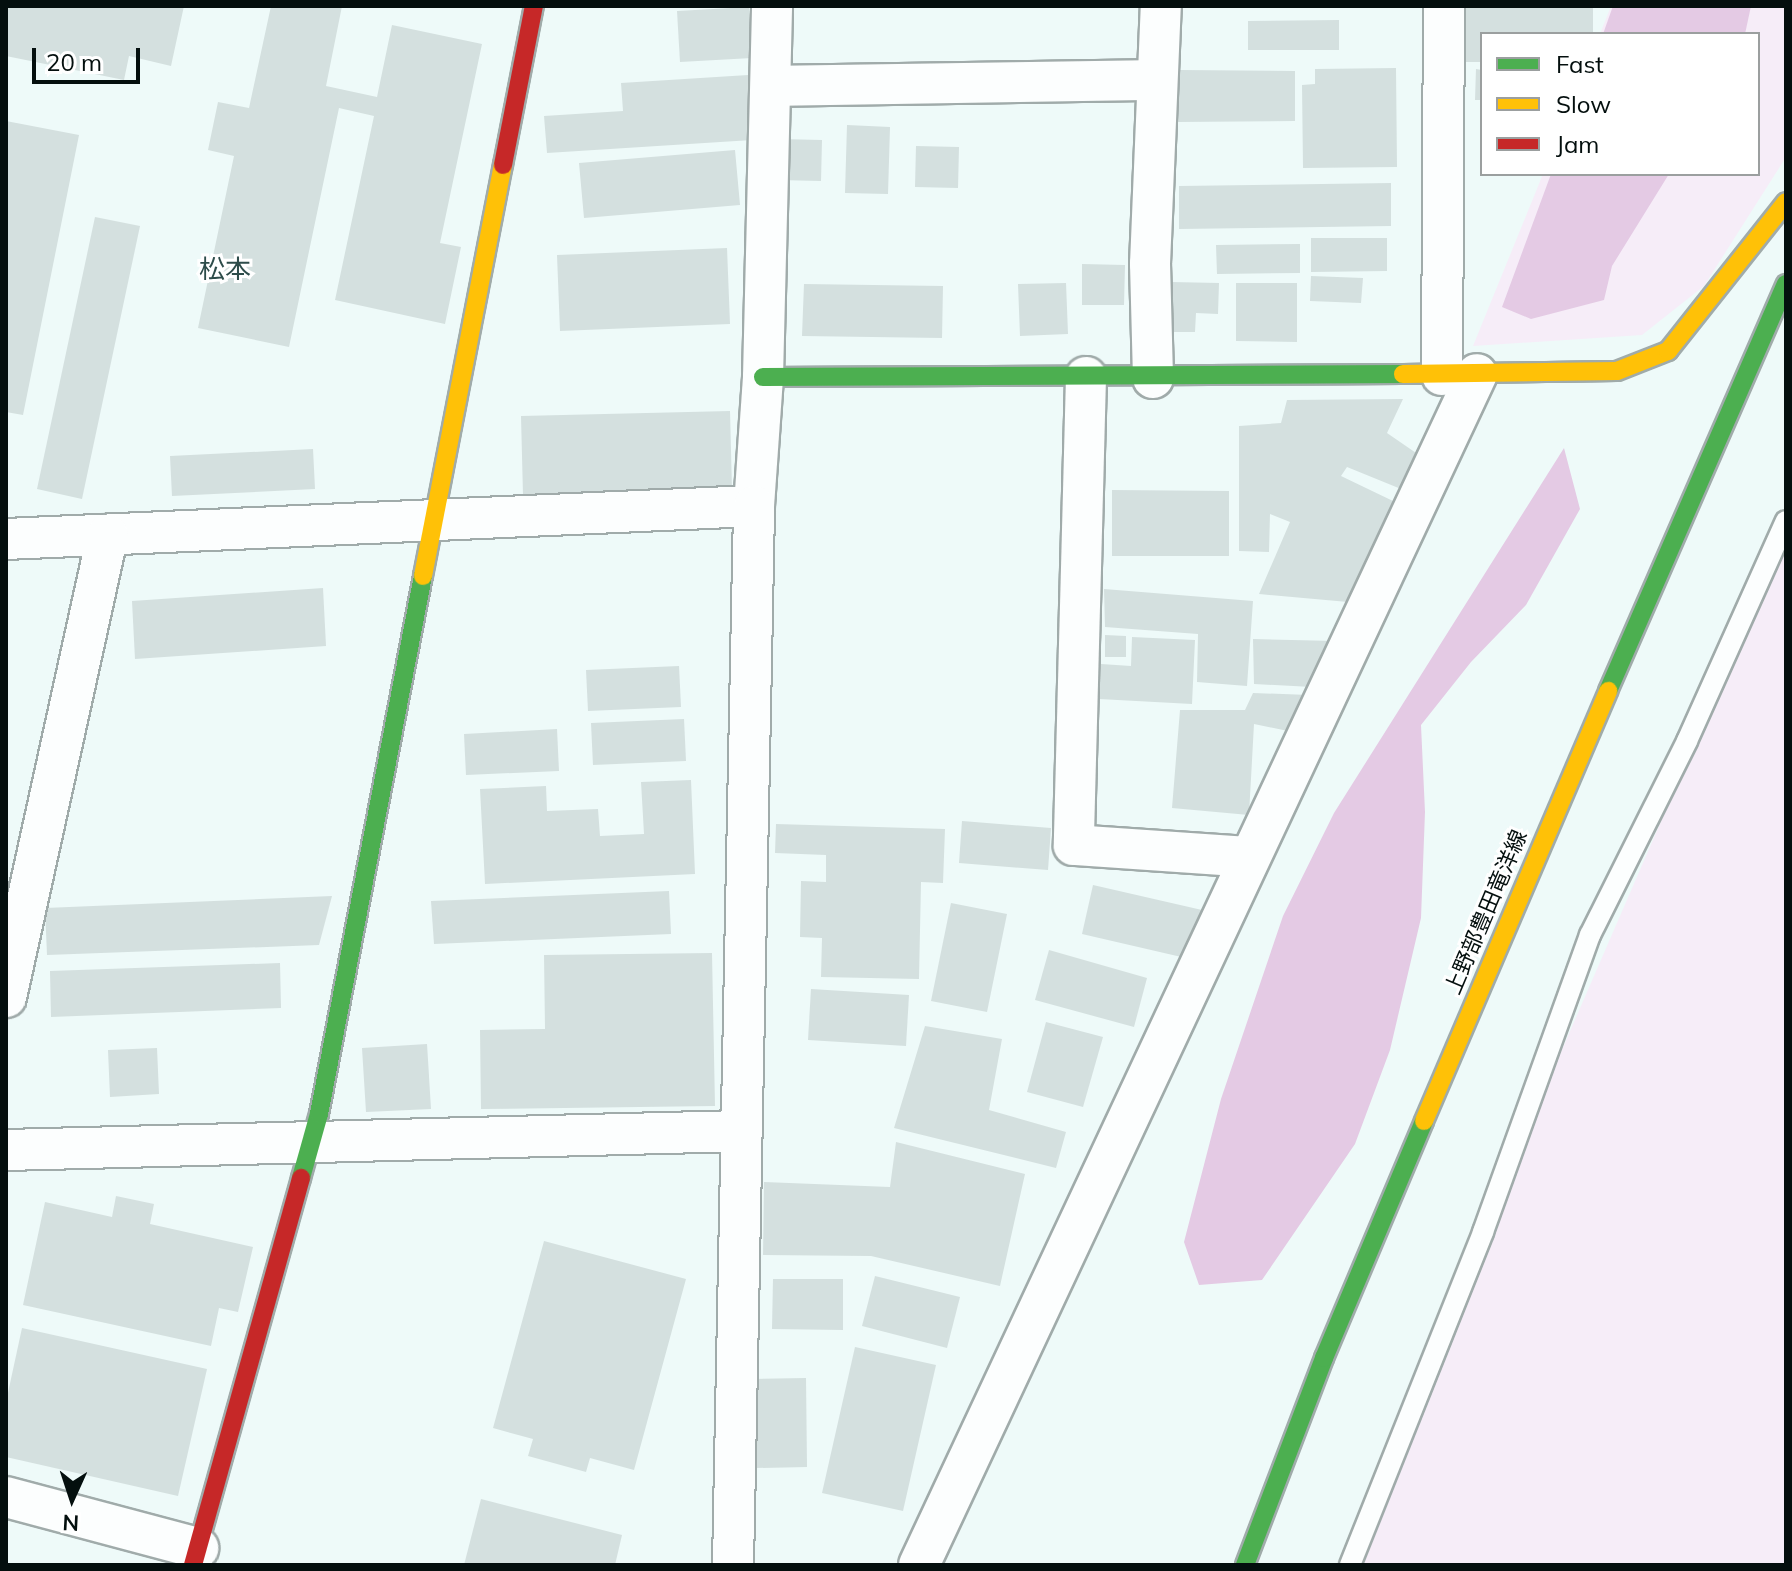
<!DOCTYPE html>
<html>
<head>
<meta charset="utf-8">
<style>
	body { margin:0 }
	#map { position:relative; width:1792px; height:1571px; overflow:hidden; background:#eefaf9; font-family:Mulish,"Noto Sans JP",sans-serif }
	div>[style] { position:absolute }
	.green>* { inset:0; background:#f6edf8 }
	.forest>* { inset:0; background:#e4cae4 }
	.building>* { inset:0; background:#d4e0df }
	.roads { filter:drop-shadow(2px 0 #a0abaa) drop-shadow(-2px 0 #a0abaa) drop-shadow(0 2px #a0abaa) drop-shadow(0 -2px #a0abaa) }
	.lane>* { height:20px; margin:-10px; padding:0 10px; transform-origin:10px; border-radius:10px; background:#fcfefe }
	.street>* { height:40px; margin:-20px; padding:0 20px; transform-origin:20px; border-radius:20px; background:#fcfefe }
	.fast>* { height:18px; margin:-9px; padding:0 9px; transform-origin:9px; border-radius:9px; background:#4caf50 }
	.slow>* { height:18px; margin:-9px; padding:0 9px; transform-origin:9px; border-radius:9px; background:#ffc107 }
	.jam>* { height:18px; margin:-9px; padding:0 9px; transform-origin:9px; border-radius:9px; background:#c62828 }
	span { translate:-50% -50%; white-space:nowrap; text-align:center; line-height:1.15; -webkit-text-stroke:6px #fff; paint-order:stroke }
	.street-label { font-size:22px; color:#040f0e }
	.quarter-label { font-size:26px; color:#2d4c4a }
	.frame { position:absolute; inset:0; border:8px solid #040f0e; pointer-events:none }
	.legend { position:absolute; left:1480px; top:32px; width:280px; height:144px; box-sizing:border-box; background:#fff; border:2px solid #9b9f9f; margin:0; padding:10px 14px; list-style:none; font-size:24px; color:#040f0e }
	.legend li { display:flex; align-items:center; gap:16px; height:40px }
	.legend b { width:40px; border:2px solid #9b9f9f }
	.north { position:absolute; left:32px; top:1459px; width:80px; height:80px; -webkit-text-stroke:6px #fff; paint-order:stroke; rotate:183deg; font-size:22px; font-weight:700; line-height:32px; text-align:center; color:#040f0e }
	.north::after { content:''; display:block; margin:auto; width:28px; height:36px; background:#040f0e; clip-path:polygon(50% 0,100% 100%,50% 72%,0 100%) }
	.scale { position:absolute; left:32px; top:48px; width:108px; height:36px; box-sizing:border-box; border:4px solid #040f0e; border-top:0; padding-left:10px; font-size:24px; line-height:28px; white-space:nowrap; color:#040f0e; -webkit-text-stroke:6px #fff; paint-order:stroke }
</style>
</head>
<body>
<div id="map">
	<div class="green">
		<i style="clip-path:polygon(1611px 6px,1786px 6px,1786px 157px,1704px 286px,1642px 335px,1473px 346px,1543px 174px,1758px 174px,1758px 34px,1600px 34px)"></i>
		<i style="clip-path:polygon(1786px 533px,1786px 1565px,1342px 1565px,1483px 1232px)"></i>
	</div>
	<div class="forest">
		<i style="clip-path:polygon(1613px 6px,1751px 6px,1745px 34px,1603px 34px)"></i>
		<i style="clip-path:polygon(1551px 174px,1669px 174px,1612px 266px,1604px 300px,1531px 319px,1502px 307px)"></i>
		<i style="clip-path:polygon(1564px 448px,1580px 509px,1526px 605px,1471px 662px,1421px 725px,1425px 812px,1421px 918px,1390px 1050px,1355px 1144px,1262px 1280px,1199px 1285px,1184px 1242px,1221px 1099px,1283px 916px,1334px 813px)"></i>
	</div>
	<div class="building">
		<i style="clip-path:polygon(6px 6px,184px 6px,171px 66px,129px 56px,124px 80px,6px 56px)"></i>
		<i style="clip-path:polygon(271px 6px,342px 6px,326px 86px,377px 97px,392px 25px,482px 44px,440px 243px,461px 247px,445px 324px,335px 300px,374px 116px,339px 108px,289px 347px,198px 328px,234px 156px,208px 150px,218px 102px,249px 108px)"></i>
		<i style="clip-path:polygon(1453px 6px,1593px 6px,1593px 34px,1482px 34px,1482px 62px,1454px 62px)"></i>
		<i style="clip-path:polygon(749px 7px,752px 58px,680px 62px,677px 11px)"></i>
		<i style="clip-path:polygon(1339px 20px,1339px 50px,1248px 50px,1248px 21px)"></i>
		<i style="clip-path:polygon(1396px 68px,1397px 167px,1303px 168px,1302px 85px,1315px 84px,1315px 69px)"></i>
		<i style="clip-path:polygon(1476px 69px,1482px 70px,1482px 100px,1475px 100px)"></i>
		<i style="clip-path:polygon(1180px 70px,1295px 71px,1295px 121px,1178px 122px)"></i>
		<i style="clip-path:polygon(748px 75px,752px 140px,547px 153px,544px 116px,623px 111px,621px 83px)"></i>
		<i style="clip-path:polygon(6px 121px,79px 135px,23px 415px,6px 412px)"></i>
		<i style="clip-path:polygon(847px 125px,890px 127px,888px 194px,845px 193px)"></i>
		<i style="clip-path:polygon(779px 139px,822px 140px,821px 181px,778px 180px)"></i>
		<i style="clip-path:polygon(916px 146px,959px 147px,958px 188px,915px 187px)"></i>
		<i style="clip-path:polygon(735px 150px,740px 205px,584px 218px,579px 163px)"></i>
		<i style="clip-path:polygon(1391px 183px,1391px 226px,1179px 229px,1179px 186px)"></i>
		<i style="clip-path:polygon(95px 217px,140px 226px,82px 499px,37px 489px)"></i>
		<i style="clip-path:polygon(1311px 238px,1387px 238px,1387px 271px,1311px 272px)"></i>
		<i style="clip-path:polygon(1300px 244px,1300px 273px,1217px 274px,1216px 245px)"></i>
		<i style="clip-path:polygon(727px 248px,730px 324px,560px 331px,557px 255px)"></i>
		<i style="clip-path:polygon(1082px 264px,1125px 265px,1124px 305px,1082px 305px)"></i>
		<i style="clip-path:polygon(1311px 276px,1363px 278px,1361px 303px,1310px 301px)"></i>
		<i style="clip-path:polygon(1171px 282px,1219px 283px,1218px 314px,1196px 313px,1195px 332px,1170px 332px)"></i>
		<i style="clip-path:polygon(1066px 283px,1068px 334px,1020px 336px,1018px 284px)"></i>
		<i style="clip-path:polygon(1236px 283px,1297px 283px,1297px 342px,1236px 341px)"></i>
		<i style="clip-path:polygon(804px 284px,943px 286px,942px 338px,802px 336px)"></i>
		<i style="clip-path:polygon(1403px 399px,1387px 433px,1419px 455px,1401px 489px,1347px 467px,1341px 476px,1393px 501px,1348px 602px,1259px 594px,1290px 522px,1270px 514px,1269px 552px,1239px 551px,1239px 426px,1281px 423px,1287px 400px)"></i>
		<i style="clip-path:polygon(730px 411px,732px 490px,523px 495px,521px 416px)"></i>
		<i style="clip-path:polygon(313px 449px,315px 489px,172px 496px,170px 456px)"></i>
		<i style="clip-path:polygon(1112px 490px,1229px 491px,1229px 556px,1112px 556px)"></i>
		<i style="clip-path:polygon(323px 588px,326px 646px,135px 659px,132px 601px)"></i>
		<i style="clip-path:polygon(1104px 589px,1253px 601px,1247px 686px,1197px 682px,1198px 634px,1105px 627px)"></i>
		<i style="clip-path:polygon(1105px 635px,1126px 636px,1126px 657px,1105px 657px)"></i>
		<i style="clip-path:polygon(1132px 637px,1195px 640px,1192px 704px,1099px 699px,1101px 664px,1131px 666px)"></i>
		<i style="clip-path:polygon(1253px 639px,1335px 641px,1312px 687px,1254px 684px)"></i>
		<i style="clip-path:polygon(679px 666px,681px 707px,588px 711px,586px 670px)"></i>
		<i style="clip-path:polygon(1253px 693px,1309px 695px,1293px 732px,1254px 724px,1249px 815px,1172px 808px,1180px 710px,1245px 710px)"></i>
		<i style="clip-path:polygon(684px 719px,686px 761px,593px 765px,591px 723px)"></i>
		<i style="clip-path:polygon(557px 729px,559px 771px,466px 775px,464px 734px)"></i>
		<i style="clip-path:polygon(691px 780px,695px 874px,485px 884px,480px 789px,546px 786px,547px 811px,598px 809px,600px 836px,644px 834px,641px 782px)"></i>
		<i style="clip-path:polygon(962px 821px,1051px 828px,1048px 870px,959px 863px)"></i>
		<i style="clip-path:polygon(776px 824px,945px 829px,943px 883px,921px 882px,919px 979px,821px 977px,822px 938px,800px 937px,801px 881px,826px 882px,826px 855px,775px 853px)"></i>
		<i style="clip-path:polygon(1093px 885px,1202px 910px,1190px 959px,1082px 934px)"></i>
		<i style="clip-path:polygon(669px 891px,671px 934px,434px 944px,431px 901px)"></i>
		<i style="clip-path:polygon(332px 896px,319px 945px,47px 955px,45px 908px)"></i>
		<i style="clip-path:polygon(951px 903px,1007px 914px,987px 1012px,931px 1001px)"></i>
		<i style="clip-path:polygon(1049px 950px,1147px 978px,1134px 1027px,1035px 1000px)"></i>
		<i style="clip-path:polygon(712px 953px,715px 1106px,481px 1109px,480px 1030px,545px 1029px,544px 955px)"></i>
		<i style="clip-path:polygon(280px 963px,281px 1008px,51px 1017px,50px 971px)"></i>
		<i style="clip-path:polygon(811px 989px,909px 995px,906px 1046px,808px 1040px)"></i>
		<i style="clip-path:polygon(1046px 1022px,1103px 1037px,1083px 1107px,1027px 1092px)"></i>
		<i style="clip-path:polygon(925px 1026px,1002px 1039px,989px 1110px,1066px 1132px,1056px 1168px,894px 1128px)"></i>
		<i style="clip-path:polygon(427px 1044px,431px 1109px,366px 1112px,362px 1048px)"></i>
		<i style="clip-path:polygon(157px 1048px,159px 1094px,110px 1097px,108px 1050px)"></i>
		<i style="clip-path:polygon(896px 1142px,1025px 1174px,1000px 1286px,871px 1256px,763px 1255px,764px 1182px,890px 1187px)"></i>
		<i style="clip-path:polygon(116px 1196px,154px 1204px,150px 1224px,253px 1247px,238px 1312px,219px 1308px,211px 1346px,23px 1305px,45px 1202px,112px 1217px)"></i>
		<i style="clip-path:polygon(544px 1241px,686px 1279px,634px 1470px,590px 1458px,586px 1472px,528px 1456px,533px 1439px,493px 1428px)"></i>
		<i style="clip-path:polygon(875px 1276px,960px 1297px,947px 1348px,862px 1326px)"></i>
		<i style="clip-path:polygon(773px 1279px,843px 1279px,843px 1330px,772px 1329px)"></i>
		<i style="clip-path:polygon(22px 1328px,207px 1369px,178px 1496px,6px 1457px,6px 1402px)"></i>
		<i style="clip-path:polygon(855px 1347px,936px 1365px,903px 1511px,822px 1493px)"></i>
		<i style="clip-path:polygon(806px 1378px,807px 1467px,756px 1468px,755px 1379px)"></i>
		<i style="clip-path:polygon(481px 1499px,622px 1535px,615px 1565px,464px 1565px)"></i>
	</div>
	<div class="roads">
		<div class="lane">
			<i style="left:1350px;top:1565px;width:359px;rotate:-68.2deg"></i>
			<i style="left:1483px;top:1232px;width:316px;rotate:-70.2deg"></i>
			<i style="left:1590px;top:935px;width:217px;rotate:-63.4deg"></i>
			<i style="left:1687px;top:741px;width:241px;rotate:-65.8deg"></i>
		</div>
		<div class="street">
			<i style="left:771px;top:86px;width:386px;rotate:-0.9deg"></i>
			<i style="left:1442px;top:375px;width:369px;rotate:-89.7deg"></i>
			<i style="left:1086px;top:377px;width:468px;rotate:91.5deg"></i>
			<i style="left:1074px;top:845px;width:176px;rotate:3.9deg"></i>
			<i style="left:1153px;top:378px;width:114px;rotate:-91.5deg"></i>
			<i style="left:1150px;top:264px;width:258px;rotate:-87.6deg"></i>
			<i style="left:6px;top:539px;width:749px;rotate:-2.53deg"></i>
			<i style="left:754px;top:506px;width:129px;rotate:-86deg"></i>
			<i style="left:763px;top:377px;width:371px;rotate:-88.6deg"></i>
			<i style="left:6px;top:997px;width:473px;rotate:-77.6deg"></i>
			<i style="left:6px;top:1150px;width:736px;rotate:-1.48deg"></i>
			<i style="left:6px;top:1497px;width:199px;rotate:14.9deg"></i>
			<i style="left:733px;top:1565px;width:1059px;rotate:-88.86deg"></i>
			<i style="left:919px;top:1565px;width:1315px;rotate:-64.9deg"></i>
		</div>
		<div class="fast">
			<i style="left:763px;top:377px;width:640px;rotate:-0.27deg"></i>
			<i style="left:1608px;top:691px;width:444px;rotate:-66.4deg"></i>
			<i style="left:301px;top:1178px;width:66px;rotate:-74.3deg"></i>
			<i style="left:319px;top:1114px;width:548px;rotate:-79.06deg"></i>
			<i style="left:1245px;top:1565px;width:222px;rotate:-69.1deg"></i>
			<i style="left:1324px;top:1358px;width:257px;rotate:-67.1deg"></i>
		</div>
		<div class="slow">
			<i style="left:1403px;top:374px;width:214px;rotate:-0.8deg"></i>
			<i style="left:1617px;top:371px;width:55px;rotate:-21.4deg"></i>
			<i style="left:1668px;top:351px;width:190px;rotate:-51.6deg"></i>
			<i style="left:423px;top:576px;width:419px;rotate:-79deg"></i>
			<i style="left:1424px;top:1121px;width:468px;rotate:-66.8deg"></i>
		</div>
		<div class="jam">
			<i style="left:503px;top:165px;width:162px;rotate:-79deg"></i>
			<i style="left:193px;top:1565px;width:402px;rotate:-74.4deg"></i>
		</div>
	</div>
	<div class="street-label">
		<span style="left:1486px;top:912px;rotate:-67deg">上野部豊田竜洋線</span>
	</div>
	<div class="quarter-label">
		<span style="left:225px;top:269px">松本</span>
	</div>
	<div class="frame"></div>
	<ul class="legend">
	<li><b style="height:10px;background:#4caf50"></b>Fast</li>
	<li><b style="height:10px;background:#ffc107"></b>Slow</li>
	<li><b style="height:10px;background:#c62828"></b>Jam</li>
	</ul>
	<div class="north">N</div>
	<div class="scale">20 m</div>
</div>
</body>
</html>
